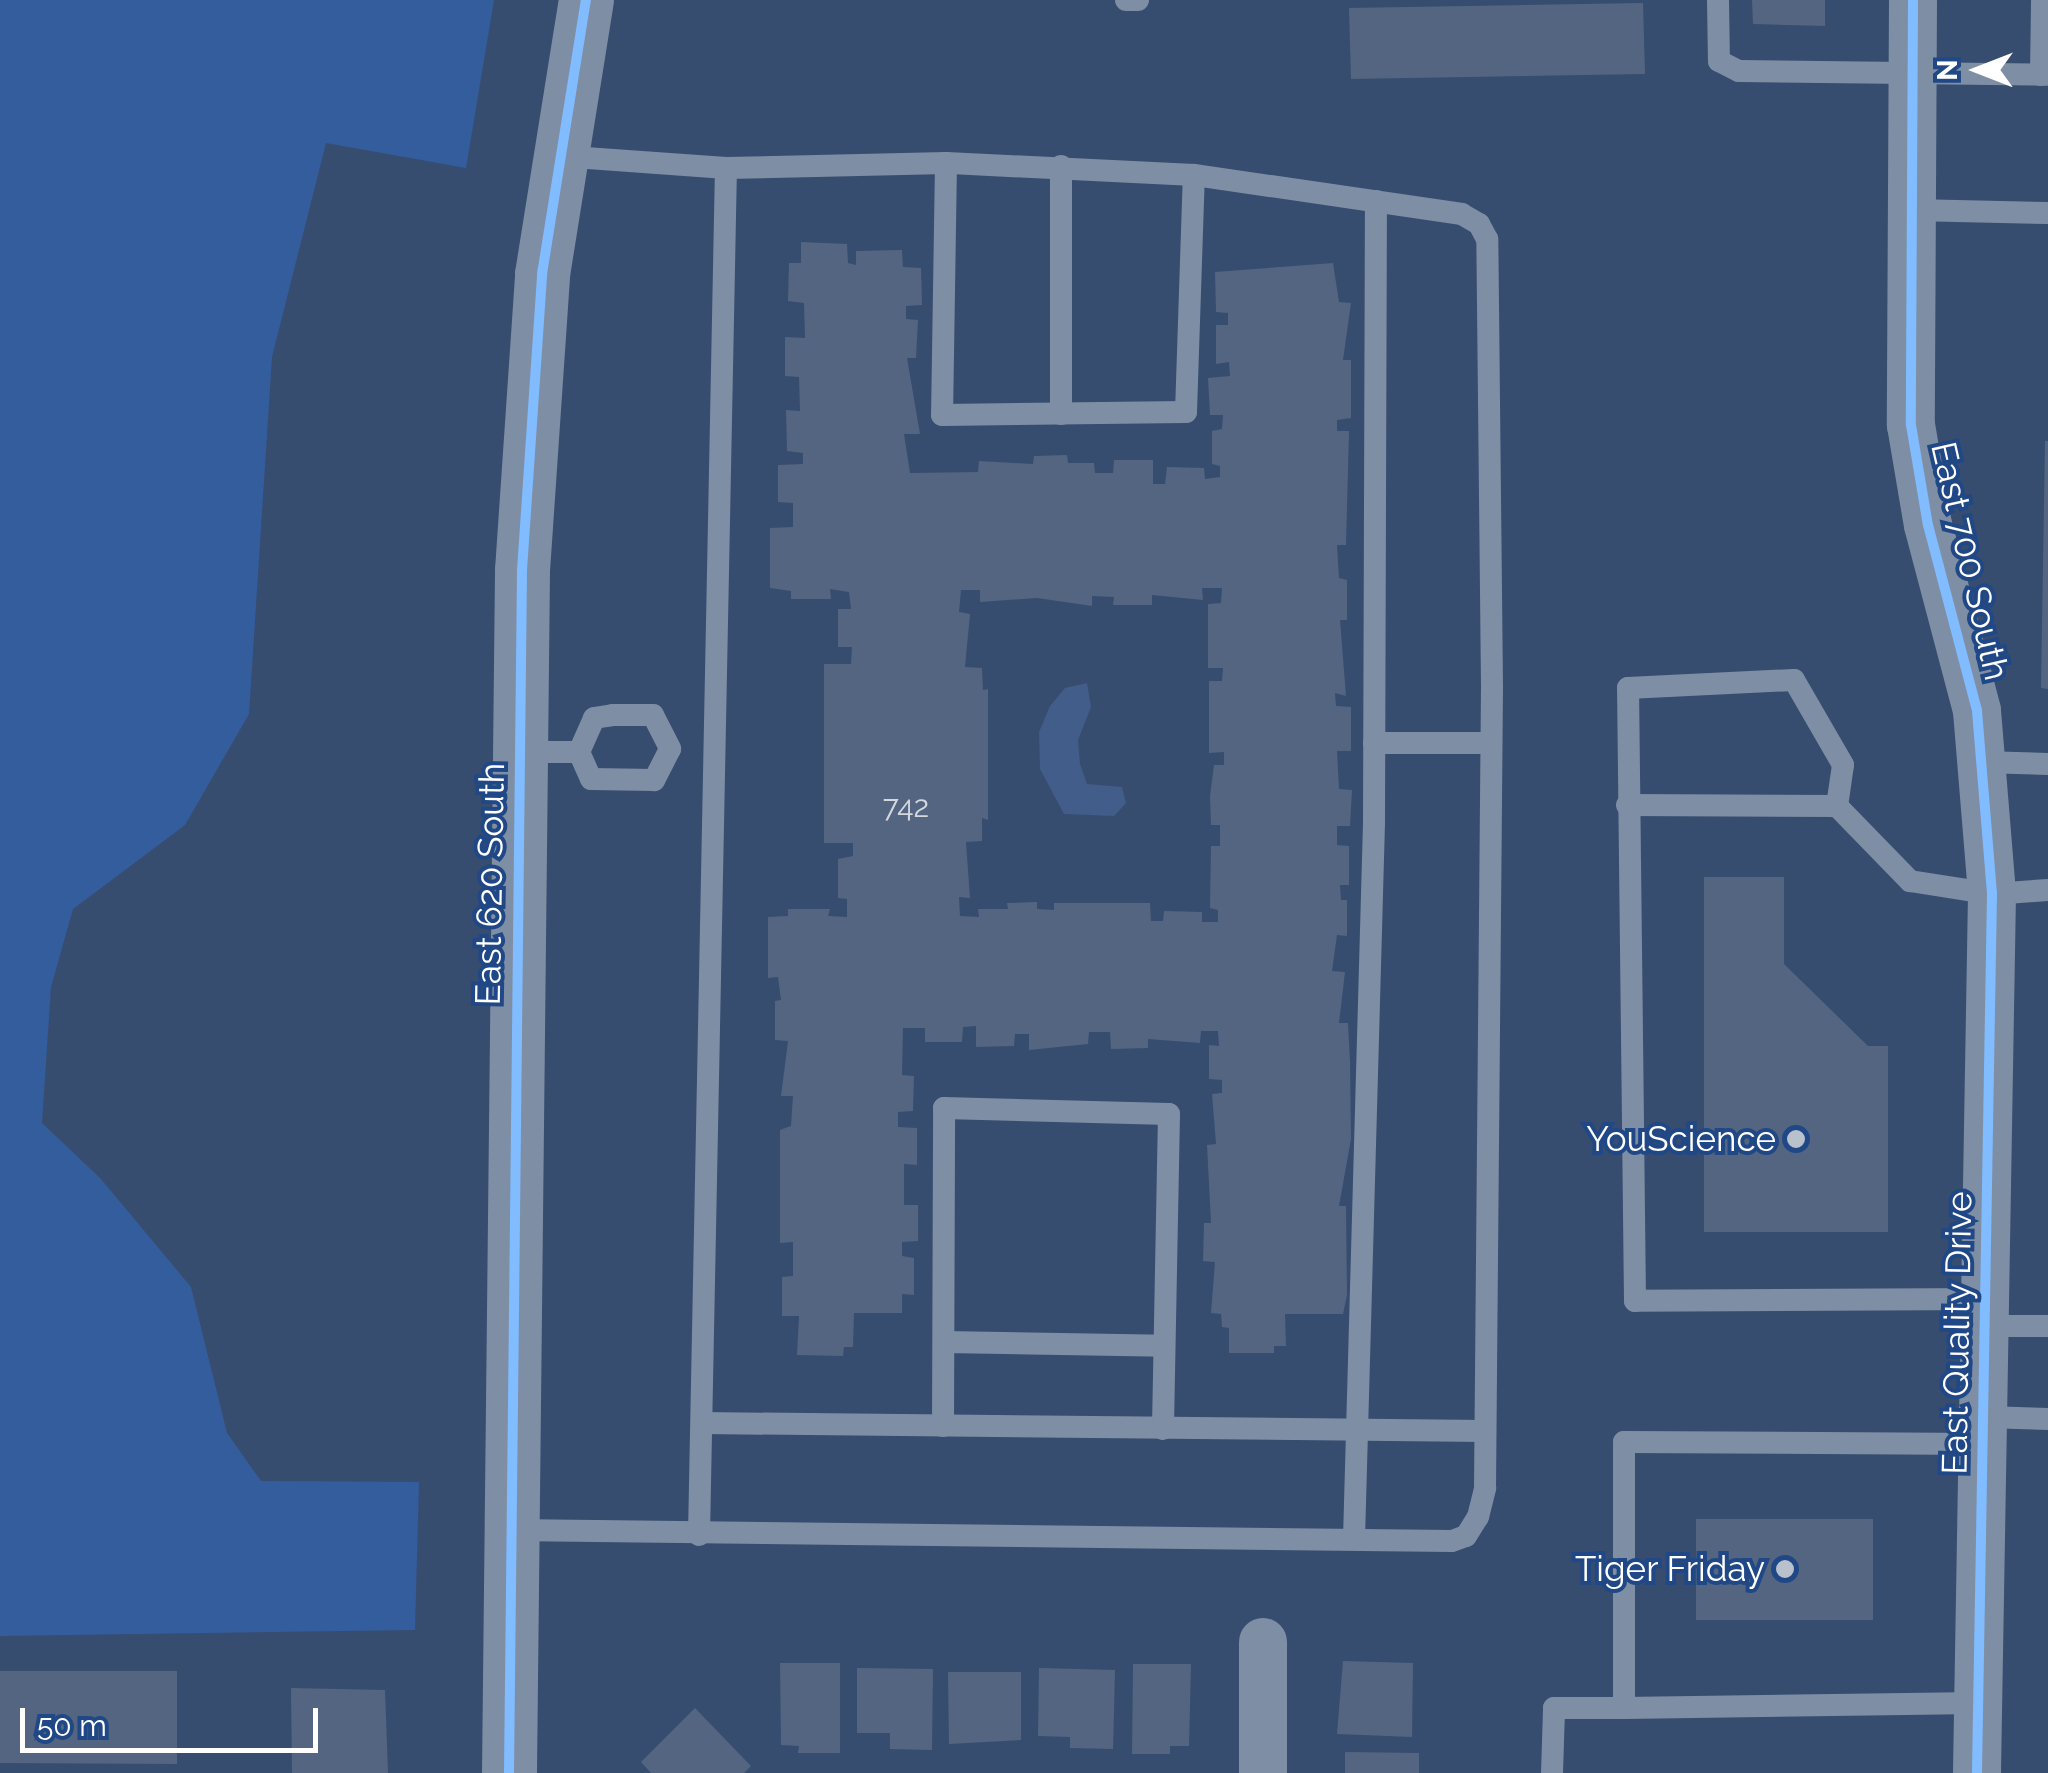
<!DOCTYPE html>
<html>
<head>
<meta charset="utf-8">
<style>
	body { margin:0 }
	#map { position:relative; width:2048px; height:1773px; overflow:hidden; background:#374d6f; font-family:Raleway,sans-serif }
	div>[style] { position:absolute }
	.green>* { inset:0; background:#345d9d }
	.water>* { inset:0; background:#425d8a }
	.building>* { inset:0; background:#536580 }
	.service>* { height:22px; margin:-11px; padding:0 11px; transform-origin:11px; border-radius:11px; background:#7e8ea5 }
	.minor>* { height:48px; margin:-24px; padding:0 24px; transform-origin:24px; border-radius:24px; background:#7e8ea5 }
	.tertiary>* { height:55px; margin:-27.5px; padding:0 27.5px; transform-origin:27.5px; border-radius:27.5px; background:#7e8ea5 }
	.cycleway>* { height:10px; margin:-5px; padding:0 5px; transform-origin:5px; border-radius:5px; background:#80bcff }
	.dots>* { width:28px; height:28px; translate:-50% -50%; box-sizing:border-box; border:5px solid #204886; border-radius:50% }
	span { translate:-50% -50%; white-space:nowrap; text-align:center; line-height:1.15; -webkit-text-stroke:8px #204886; paint-order:stroke }
	.number-label { font-size:30px; color:#d4d8df }
	.number-label span { -webkit-text-stroke-width:0 }
	.street-label { font-size:35px; color:#fff }
	.poi-label { font-size:35px; color:#fff }
	.right { translate:-100% -50%; text-align:right }
	.north { position:absolute; left:1928px; top:20px; width:100px; height:100px; -webkit-text-stroke:8px #204886; paint-order:stroke; rotate:270deg; font-size:28px; font-weight:700; line-height:40px; text-align:center; color:#fff }
	.north::after { content:''; display:block; margin:auto; width:35px; height:45px; background:#fff; clip-path:polygon(50% 0,100% 100%,50% 72%,0 100%) }
	.scale { position:absolute; left:20px; top:1708px; width:298px; height:45px; box-sizing:border-box; border:5px solid #fff; border-top:0; padding-left:12px; font-size:30px; line-height:35px; white-space:nowrap; color:#fff; -webkit-text-stroke:8px #204886; paint-order:stroke }
</style>
</head>
<body>
<div id="map">
	<div class="green">
		<i style="clip-path:polygon(0 0,494px 0,466px 168px,326px 143px,272px 357px,249px 714px,185px 825px,73px 909px,51px 987px,42px 1123px,101px 1179px,191px 1287px,227px 1433px,261px 1481px,419px 1482px,415px 1630px,0 1636px)"></i>
	</div>
	<div class="water">
		<i style="clip-path:polygon(1087px 683px,1091px 707px,1078px 740px,1080px 764px,1087px 784px,1122px 787px,1126px 803px,1114px 816px,1064px 814px,1040px 769px,1039px 732px,1050px 706px,1065px 688px)"></i>
	</div>
	<div class="building">
		<i style="clip-path:polygon(1752px 0,1825px 0,1825px 26px,1753px 24px)"></i>
		<i style="clip-path:polygon(1643px 3px,1645px 74px,1351px 79px,1349px 8px)"></i>
		<i style="clip-path:polygon(evenodd,801px 242px,847px 244px,848px 263px,856px 265px,856px 251px,902px 250px,903px 267px,921px 268px,922px 305px,906px 306px,906px 319px,918px 320px,916px 358px,907px 358px,920px 434px,904px 434px,910px 473px,978px 472px,979px 461px,1033px 464px,1034px 456px,1067px 455px,1068px 463px,1094px 463px,1095px 473px,1113px 473px,1114px 460px,1153px 460px,1153px 484px,1165px 484px,1167px 467px,1204px 468px,1205px 479px,1220px 477px,1220px 466px,1212px 464px,1212px 431px,1222px 429px,1223px 415px,1210px 415px,1208px 378px,1230px 376px,1229px 362px,1216px 364px,1216px 325px,1228px 325px,1228px 313px,1216px 312px,1215px 272px,1333px 263px,1339px 302px,1351px 303px,1343px 360px,1351px 360px,1351px 418px,1337px 420px,1337px 431px,1349px 431px,1346px 545px,1337px 545px,1339px 578px,1347px 580px,1347px 620px,1340px 620px,1346px 696px,1335px 693px,1336px 706px,1351px 707px,1351px 751px,1337px 751px,1339px 789px,1352px 790px,1350px 826px,1337px 826px,1337px 845px,1349px 846px,1349px 885px,1340px 885px,1341px 900px,1347px 900px,1347px 936px,1337px 935px,1332px 971px,1345px 972px,1339px 1023px,1348px 1023px,1350px 1062px,1351px 1139px,1339px 1206px,1346px 1206px,1347px 1295px,1343px 1314px,1285px 1314px,1286px 1346px,1274px 1346px,1274px 1353px,1229px 1353px,1229px 1328px,1222px 1327px,1221px 1314px,1211px 1313px,1215px 1262px,1203px 1261px,1204px 1223px,1211px 1223px,1207px 1145px,1216px 1144px,1212px 1094px,1222px 1093px,1222px 1080px,1209px 1079px,1209px 1045px,1219px 1046px,1218px 1031px,1201px 1031px,1200px 1043px,1148px 1039px,1148px 1048px,1111px 1049px,1110px 1032px,1089px 1032px,1088px 1044px,1029px 1050px,1029px 1034px,1015px 1034px,1014px 1046px,976px 1047px,976px 1026px,963px 1027px,962px 1042px,925px 1042px,925px 1028px,903px 1028px,902px 1075px,914px 1076px,913px 1111px,898px 1112px,898px 1127px,917px 1128px,917px 1165px,904px 1164px,904px 1205px,918px 1205px,918px 1241px,902px 1242px,902px 1256px,914px 1258px,914px 1295px,902px 1294px,902px 1313px,854px 1313px,853px 1347px,844px 1347px,843px 1356px,797px 1355px,799px 1316px,782px 1316px,782px 1277px,793px 1276px,793px 1242px,780px 1243px,780px 1130px,791px 1126px,793px 1096px,781px 1096px,788px 1041px,775px 1040px,775px 1001px,781px 1000px,778px 977px,768px 978px,768px 917px,788px 916px,788px 909px,830px 909px,828px 916px,847px 917px,847px 899px,838px 898px,838px 859px,853px 856px,853px 843px,824px 843px,824px 664px,851px 664px,852px 647px,838px 647px,838px 609px,851px 609px,849px 592px,830px 589px,831px 599px,791px 599px,791px 591px,770px 588px,770px 528px,793px 527px,793px 503px,778px 502px,778px 465px,803px 464px,803px 453px,787px 451px,786px 410px,800px 411px,799px 377px,785px 376px,785px 337px,805px 338px,804px 303px,788px 301px,789px 263px,801px 263px,801px 242px,1202px 588px,1222px 588px,1221px 603px,1208px 604px,1208px 668px,1223px 668px,1222px 681px,1209px 681px,1209px 753px,1224px 752px,1224px 765px,1214px 765px,1210px 796px,1211px 825px,1220px 825px,1220px 846px,1211px 846px,1210px 908px,1218px 910px,1218px 922px,1202px 922px,1202px 912px,1164px 911px,1163px 921px,1151px 921px,1150px 903px,1054px 903px,1054px 910px,1037px 909px,1037px 902px,1007px 903px,1008px 909px,978px 909px,979px 917px,960px 916px,959px 897px,970px 898px,966px 842px,982px 841px,982px 818px,988px 820px,988px 689px,983px 690px,982px 668px,965px 667px,970px 614px,959px 612px,961px 590px,980px 590px,980px 602px,1037px 598px,1092px 606px,1092px 596px,1114px 597px,1113px 605px,1152px 605px,1152px 595px,1203px 600px,1202px 588px)"></i>
		<i style="clip-path:polygon(2045px 441px,2048px 441px,2048px 689px,2041px 688px)"></i>
		<i style="clip-path:polygon(1704px 877px,1784px 877px,1784px 964px,1868px 1046px,1888px 1046px,1888px 1232px,1704px 1232px)"></i>
		<i style="clip-path:polygon(1696px 1519px,1873px 1519px,1873px 1620px,1696px 1620px)"></i>
		<i style="clip-path:polygon(1343px 1661px,1413px 1663px,1412px 1737px,1337px 1734px)"></i>
		<i style="clip-path:polygon(780px 1663px,840px 1663px,840px 1753px,798px 1753px,799px 1746px,781px 1745px)"></i>
		<i style="clip-path:polygon(1133px 1664px,1191px 1664px,1189px 1746px,1170px 1746px,1170px 1754px,1132px 1754px)"></i>
		<i style="clip-path:polygon(857px 1668px,933px 1669px,932px 1750px,890px 1749px,890px 1733px,857px 1733px)"></i>
		<i style="clip-path:polygon(1039px 1668px,1115px 1670px,1113px 1749px,1070px 1748px,1070px 1737px,1038px 1736px)"></i>
		<i style="clip-path:polygon(0 1671px,177px 1671px,177px 1764px,0 1763px)"></i>
		<i style="clip-path:polygon(948px 1672px,1021px 1672px,1021px 1740px,949px 1744px)"></i>
		<i style="clip-path:polygon(291px 1688px,385px 1690px,388px 1773px,292px 1773px)"></i>
		<i style="clip-path:polygon(695px 1708px,751px 1766px,744px 1773px,651px 1773px,641px 1762px)"></i>
		<i style="clip-path:polygon(1345px 1752px,1419px 1753px,1419px 1773px,1345px 1773px)"></i>
	</div>
	<div class="service">
		<i style="left:1126px;top:0;width:12px"></i>
		<i style="left:1718px;top:0;width:61px;rotate:89.1deg"></i>
		<i style="left:1719px;top:61px;width:22px;rotate:27deg"></i>
		<i style="left:1739px;top:71px;width:309px;rotate:0.7deg"></i>
		<i style="left:2041px;top:75px;width:75px;rotate:-89.2deg"></i>
		<i style="left:946px;top:163px;width:252px;rotate:90.9deg"></i>
		<i style="left:942px;top:415px;width:244px;rotate:-0.7deg"></i>
		<i style="left:1186px;top:412px;width:237px;rotate:-88.1deg"></i>
		<i style="left:1061px;top:166px;width:248px;rotate:90deg"></i>
		<i style="left:1912px;top:210px;width:136px;rotate:1.3deg"></i>
		<i style="left:613px;top:715px;width:40px"></i>
		<i style="left:653px;top:715px;width:38px;rotate:63deg"></i>
		<i style="left:670px;top:749px;width:35px;rotate:117deg"></i>
		<i style="left:654px;top:780px;width:63px;rotate:-179.1deg"></i>
		<i style="left:591px;top:779px;width:30px;rotate:-114deg"></i>
		<i style="left:579px;top:752px;width:37px;rotate:-66deg"></i>
		<i style="left:594px;top:718px;width:19px;rotate:-9deg"></i>
		<i style="left:1374px;top:743px;width:117px"></i>
		<i style="left:519px;top:752px;width:60px"></i>
		<i style="left:1981px;top:762px;width:67px;rotate:1.7deg"></i>
		<i style="left:1627px;top:805px;width:210px;rotate:0.3deg"></i>
		<i style="left:1985px;top:1299px;width:350px;rotate:179.7deg"></i>
		<i style="left:1635px;top:1301px;width:613px;rotate:-90.65deg"></i>
		<i style="left:1628px;top:688px;width:166px;rotate:-2.8deg"></i>
		<i style="left:1794px;top:680px;width:98px;rotate:60deg"></i>
		<i style="left:1843px;top:765px;width:41px;rotate:98.3deg"></i>
		<i style="left:1837px;top:806px;width:105px;rotate:45.8deg"></i>
		<i style="left:1910px;top:881px;width:83px;rotate:9deg"></i>
		<i style="left:1992px;top:894px;width:56px;rotate:-4.1deg"></i>
		<i style="left:1985px;top:1326px;width:63px"></i>
		<i style="left:944px;top:1342px;width:220px;rotate:1deg"></i>
		<i style="left:1983px;top:1417px;width:65px;rotate:1.8deg"></i>
		<i style="left:702px;top:1423px;width:783px;rotate:0.59deg"></i>
		<i style="left:943px;top:1426px;width:318px;rotate:-89.8deg"></i>
		<i style="left:944px;top:1108px;width:225px;rotate:1.5deg"></i>
		<i style="left:1169px;top:1114px;width:315px;rotate:91.1deg"></i>
		<i style="left:511px;top:1530px;width:941px;rotate:0.67deg"></i>
		<i style="left:1452px;top:1541px;width:15px;rotate:-20deg"></i>
		<i style="left:1466px;top:1536px;width:22px;rotate:-58deg"></i>
		<i style="left:1478px;top:1517px;width:30px;rotate:-76deg"></i>
		<i style="left:1485px;top:1488px;width:801px;rotate:-89.5deg"></i>
		<i style="left:1492px;top:687px;width:448px;rotate:-90.6deg"></i>
		<i style="left:1487px;top:239px;width:17px;rotate:-118deg"></i>
		<i style="left:1479px;top:224px;width:20px;rotate:-150deg"></i>
		<i style="left:1462px;top:214px;width:271px;rotate:-171.7deg"></i>
		<i style="left:1194px;top:175px;width:248px;rotate:-177.2deg"></i>
		<i style="left:946px;top:163px;width:220px;rotate:178.7deg"></i>
		<i style="left:726px;top:168px;width:166px;rotate:-175.9deg"></i>
		<i style="left:699px;top:1535px;width:1367px;rotate:-88.87deg"></i>
		<i style="left:1354px;top:1539px;width:716px;rotate:-88.4deg"></i>
		<i style="left:1374px;top:823px;width:622px;rotate:-89.82deg"></i>
		<i style="left:1624px;top:1708px;width:354px;rotate:-0.8deg"></i>
		<i style="left:1552px;top:1773px;width:65px;rotate:-88.2deg"></i>
		<i style="left:1554px;top:1708px;width:70px"></i>
		<i style="left:1624px;top:1708px;width:266px;rotate:-90deg"></i>
		<i style="left:1624px;top:1442px;width:359px;rotate:0.3deg"></i>
	</div>
	<div class="minor">
		<i style="left:1913px;top:0;width:425px;rotate:90.3deg"></i>
		<i style="left:1911px;top:425px;width:101px;rotate:80.4deg"></i>
		<i style="left:1928px;top:525px;width:192px;rotate:75.2deg"></i>
		<i style="left:1977px;top:711px;width:184px;rotate:85.3deg"></i>
		<i style="left:1992px;top:894px;width:879px;rotate:90.98deg"></i>
		<i style="left:1263px;top:1642px;width:131px;rotate:90deg"></i>
	</div>
	<div class="tertiary">
		<i style="left:509px;top:1773px;width:1203px;rotate:-89.38deg"></i>
		<i style="left:522px;top:570px;width:297px;rotate:-86.1deg"></i>
		<i style="left:542px;top:274px;width:278px;rotate:-80.9deg"></i>
	</div>
	<div class="cycleway">
		<i style="left:1913px;top:0;width:425px;rotate:90.3deg"></i>
		<i style="left:1911px;top:425px;width:101px;rotate:80.4deg"></i>
		<i style="left:1928px;top:525px;width:192px;rotate:75.2deg"></i>
		<i style="left:1977px;top:711px;width:184px;rotate:85.3deg"></i>
		<i style="left:1992px;top:894px;width:879px;rotate:90.98deg"></i>
		<i style="left:509px;top:1773px;width:1203px;rotate:-89.38deg"></i>
		<i style="left:522px;top:570px;width:297px;rotate:-86.1deg"></i>
		<i style="left:542px;top:274px;width:278px;rotate:-80.9deg"></i>
	</div>
	<div class="dots">
		<i style="left:1796px;top:1139px;background:#b9c1cd"></i>
		<i style="left:1785px;top:1569px;background:#b9c1cd"></i>
	</div>
	<div class="number-label">
		<span style="left:906px;top:807px">742</span>
	</div>
	<div class="street-label">
		<span style="left:1970px;top:561px;rotate:77deg">East 700 South</span>
		<span style="left:490px;top:884px;rotate:-89deg">East 620 South</span>
		<span style="left:1957px;top:1333px;rotate:-89deg">East Quality Drive</span>
	</div>
	<div class="poi-label">
		<span class="right" style="left:1776px;top:1139px">YouScience</span>
		<span class="right" style="left:1765px;top:1569px">Tiger Friday</span>
	</div>
	<div class="north">N</div>
	<div class="scale">50 m</div>
</div>
</body>
</html>
